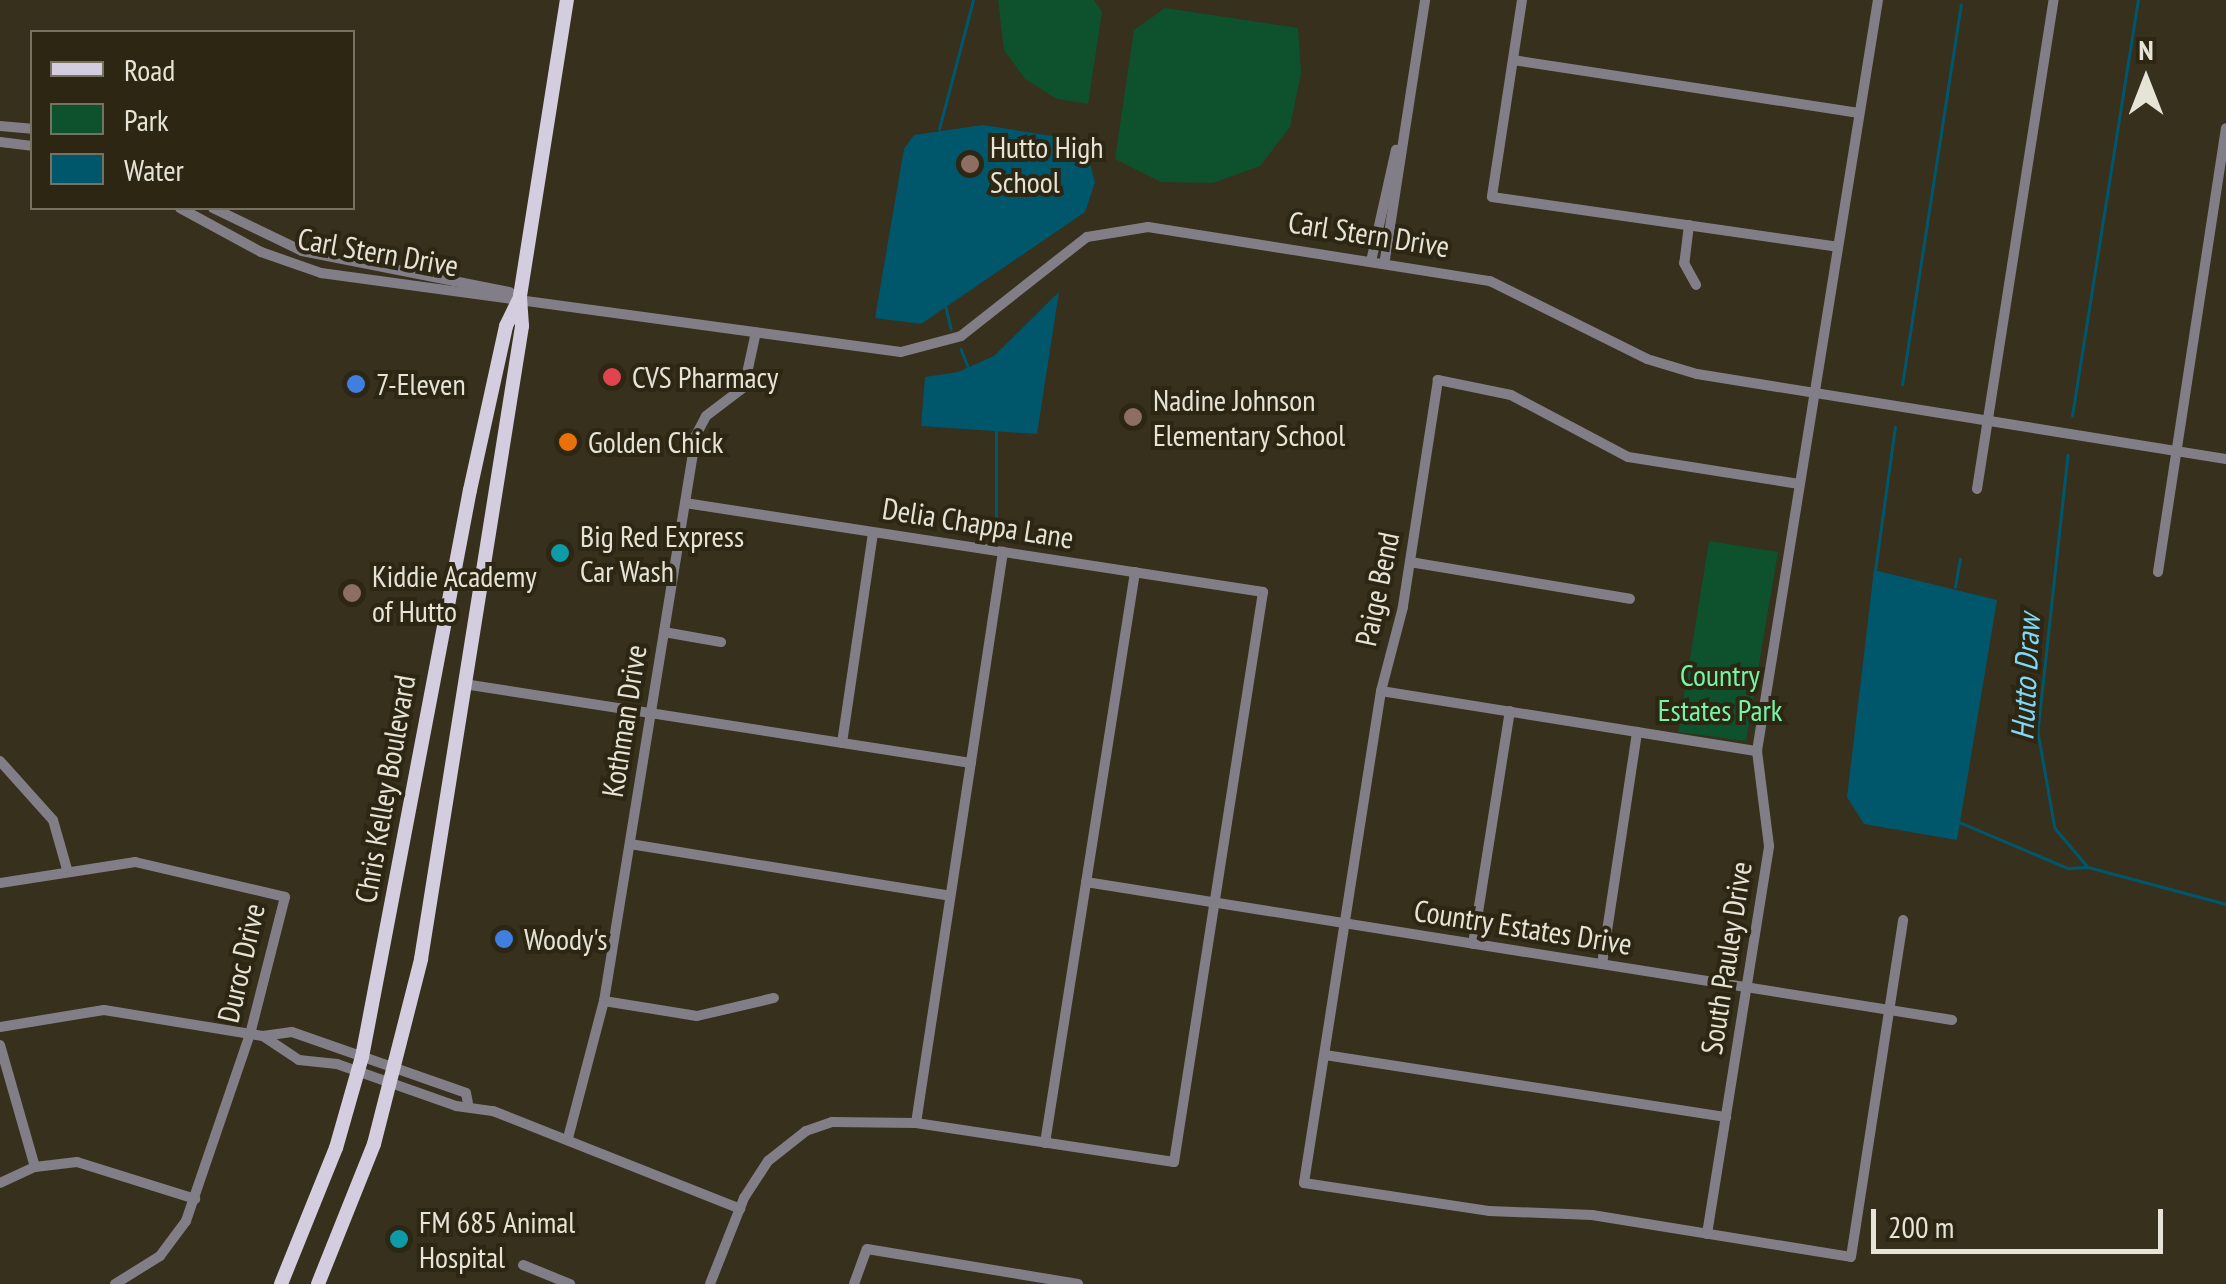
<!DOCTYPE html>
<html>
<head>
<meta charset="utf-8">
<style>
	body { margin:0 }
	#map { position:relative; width:2226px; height:1284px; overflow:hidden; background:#36301d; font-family:"PT Sans Narrow",sans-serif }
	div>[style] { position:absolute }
	.green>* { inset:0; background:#0e512d }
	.water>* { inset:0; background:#00576b }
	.stream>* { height:2.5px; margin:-1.25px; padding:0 1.25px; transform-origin:1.25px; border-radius:1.25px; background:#00576b }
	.minor>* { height:10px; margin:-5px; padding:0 5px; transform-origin:5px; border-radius:5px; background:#827e88 }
	.major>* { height:14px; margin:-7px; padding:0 7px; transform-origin:7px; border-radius:7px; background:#d4cde0 }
	.dots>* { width:28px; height:28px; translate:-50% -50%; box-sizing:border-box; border:5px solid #2c2613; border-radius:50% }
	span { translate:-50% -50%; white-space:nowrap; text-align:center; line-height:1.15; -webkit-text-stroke:8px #2c2613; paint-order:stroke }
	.poi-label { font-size:30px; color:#e6e3d7 }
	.left { translate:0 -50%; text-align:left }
	.street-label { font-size:30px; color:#e6e3d7 }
	.park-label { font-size:30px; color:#76f5a6 }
	.water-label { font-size:32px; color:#80daf7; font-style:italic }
	.legend { position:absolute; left:30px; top:30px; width:325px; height:180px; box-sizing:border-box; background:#2c2613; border:2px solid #767261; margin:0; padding:12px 18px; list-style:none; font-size:30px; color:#e6e3d7 }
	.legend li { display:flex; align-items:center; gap:20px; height:50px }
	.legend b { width:50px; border:2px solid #767261 }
	.north { position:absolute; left:2096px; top:30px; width:100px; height:100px; -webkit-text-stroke:8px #2c2613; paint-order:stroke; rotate:0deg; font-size:28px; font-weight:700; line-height:40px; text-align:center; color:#e6e3d7 }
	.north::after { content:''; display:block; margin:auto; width:35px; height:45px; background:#e6e3d7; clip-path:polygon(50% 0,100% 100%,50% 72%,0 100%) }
	.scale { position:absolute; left:1871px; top:1209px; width:292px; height:45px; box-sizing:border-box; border:5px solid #e6e3d7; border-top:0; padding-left:12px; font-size:30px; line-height:35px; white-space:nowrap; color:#e6e3d7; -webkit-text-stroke:8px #2c2613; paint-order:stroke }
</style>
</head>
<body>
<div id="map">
	<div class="green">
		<i style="clip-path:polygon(998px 0,1094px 0,1102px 12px,1088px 104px,1057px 99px,1025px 79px,1004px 50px)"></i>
		<i style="clip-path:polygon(1165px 8px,1298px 28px,1301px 73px,1290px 127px,1260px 166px,1213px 183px,1161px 182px,1115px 159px,1134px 30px)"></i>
		<i style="clip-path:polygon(1709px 541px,1778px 552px,1746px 741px,1678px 732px)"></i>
	</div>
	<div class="water">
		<i style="clip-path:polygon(983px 125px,1084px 141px,1095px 182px,1085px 212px,921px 324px,875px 318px,904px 149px,914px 135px)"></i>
		<i style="clip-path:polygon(1059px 292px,1037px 434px,921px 426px,925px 377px,958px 372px,994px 356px)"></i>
		<i style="clip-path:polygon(1874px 570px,1997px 600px,1957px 840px,1864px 824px,1847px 797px)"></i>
	</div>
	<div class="stream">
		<i style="left:939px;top:129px;width:133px;rotate:-75.2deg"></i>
		<i style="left:946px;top:307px;width:22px;rotate:77deg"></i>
		<i style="left:961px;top:349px;width:18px;rotate:68deg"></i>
		<i style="left:1902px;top:385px;width:384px;rotate:-81.2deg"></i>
		<i style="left:2072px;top:416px;width:421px;rotate:-81deg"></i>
		<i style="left:2068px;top:455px;width:279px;rotate:96.2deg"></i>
		<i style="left:2038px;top:732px;width:97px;rotate:80deg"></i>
		<i style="left:2055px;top:828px;width:51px;rotate:49.8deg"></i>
		<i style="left:2088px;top:867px;width:143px;rotate:15deg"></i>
		<i style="left:996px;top:524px;width:96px;rotate:-90deg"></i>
		<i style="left:1874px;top:578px;width:152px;rotate:-82.1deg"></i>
		<i style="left:1955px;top:587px;width:28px;rotate:-80deg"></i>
		<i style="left:1959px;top:822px;width:118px;rotate:22.9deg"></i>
		<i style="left:2068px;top:868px;width:18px;rotate:-3deg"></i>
	</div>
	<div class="minor">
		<i style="left:1522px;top:0;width:199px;rotate:98.7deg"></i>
		<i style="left:1492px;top:197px;width:349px;rotate:8.2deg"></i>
		<i style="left:1513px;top:60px;width:350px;rotate:8.7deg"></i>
		<i style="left:0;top:126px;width:32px;rotate:5deg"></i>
		<i style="left:0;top:142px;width:32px;rotate:7deg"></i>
		<i style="left:180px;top:208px;width:92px;rotate:28.5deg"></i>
		<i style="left:261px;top:252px;width:64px;rotate:19.3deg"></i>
		<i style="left:321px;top:273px;width:585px;rotate:7.76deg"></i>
		<i style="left:901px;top:352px;width:62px;rotate:-14.9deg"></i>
		<i style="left:961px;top:336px;width:160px;rotate:-38.2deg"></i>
		<i style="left:1087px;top:237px;width:62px;rotate:-9.3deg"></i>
		<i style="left:1148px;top:227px;width:346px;rotate:9deg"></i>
		<i style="left:1490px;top:281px;width:175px;rotate:26.4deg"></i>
		<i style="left:1647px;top:359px;width:52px;rotate:16.7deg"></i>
		<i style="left:1697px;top:374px;width:536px;rotate:9.13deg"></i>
		<i style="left:213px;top:208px;width:99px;rotate:25.8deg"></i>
		<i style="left:302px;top:251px;width:212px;rotate:11.2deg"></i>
		<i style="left:1689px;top:225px;width:38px;rotate:97deg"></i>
		<i style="left:1684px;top:263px;width:25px;rotate:61deg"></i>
		<i style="left:1372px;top:257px;width:110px;rotate:-77.4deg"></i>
		<i style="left:1385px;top:259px;width:262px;rotate:-81.2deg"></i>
		<i style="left:1799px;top:484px;width:173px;rotate:-171deg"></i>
		<i style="left:1628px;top:457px;width:132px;rotate:-152.1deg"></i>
		<i style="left:1511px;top:395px;width:75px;rotate:-168.4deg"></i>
		<i style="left:1438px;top:380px;width:230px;rotate:98.8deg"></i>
		<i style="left:1403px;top:607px;width:87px;rotate:104.7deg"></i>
		<i style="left:1381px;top:691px;width:498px;rotate:98.9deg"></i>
		<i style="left:1304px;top:1183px;width:188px;rotate:8.6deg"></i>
		<i style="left:1490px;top:1211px;width:102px;rotate:2.2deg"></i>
		<i style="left:1592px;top:1215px;width:262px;rotate:9.2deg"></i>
		<i style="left:1851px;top:1257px;width:341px;rotate:-81.2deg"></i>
		<i style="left:1977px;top:489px;width:495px;rotate:-81.1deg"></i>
		<i style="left:685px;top:503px;width:585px;rotate:8.75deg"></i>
		<i style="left:1263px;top:592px;width:577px;rotate:98.87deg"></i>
		<i style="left:1174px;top:1162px;width:261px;rotate:-171.4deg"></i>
		<i style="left:916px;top:1123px;width:84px;rotate:-179.3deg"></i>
		<i style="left:832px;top:1122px;width:28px;rotate:161deg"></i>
		<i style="left:806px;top:1131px;width:48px;rotate:141.7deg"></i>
		<i style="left:768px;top:1161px;width:44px;rotate:123deg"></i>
		<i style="left:744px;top:1198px;width:92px;rotate:111.6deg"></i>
		<i style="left:1410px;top:562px;width:223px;rotate:9.5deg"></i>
		<i style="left:2158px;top:572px;width:449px;rotate:-81.3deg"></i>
		<i style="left:664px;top:632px;width:58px;rotate:10deg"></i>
		<i style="left:464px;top:684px;width:513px;rotate:8.86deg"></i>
		<i style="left:1381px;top:691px;width:381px;rotate:9.1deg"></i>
		<i style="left:842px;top:743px;width:213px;rotate:-81.6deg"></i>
		<i style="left:0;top:761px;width:79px;rotate:48.1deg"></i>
		<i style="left:53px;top:820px;width:51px;rotate:74.1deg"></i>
		<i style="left:630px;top:844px;width:324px;rotate:9.2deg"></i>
		<i style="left:1086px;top:882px;width:877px;rotate:9.05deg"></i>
		<i style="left:0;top:883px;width:137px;rotate:-8.8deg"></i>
		<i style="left:135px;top:862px;width:154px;rotate:13.1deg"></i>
		<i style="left:285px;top:897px;width:141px;rotate:104.3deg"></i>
		<i style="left:250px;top:1034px;width:198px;rotate:108.9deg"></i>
		<i style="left:186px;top:1221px;width:44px;rotate:126.6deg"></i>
		<i style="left:160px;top:1256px;width:53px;rotate:148.1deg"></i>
		<i style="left:1473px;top:944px;width:236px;rotate:-81deg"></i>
		<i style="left:1602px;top:964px;width:235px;rotate:-81.4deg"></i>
		<i style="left:604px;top:1001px;width:94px;rotate:9.2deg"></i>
		<i style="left:697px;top:1016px;width:79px;rotate:-13.2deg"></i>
		<i style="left:0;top:1027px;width:105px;rotate:-9.3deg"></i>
		<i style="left:104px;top:1010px;width:161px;rotate:9.3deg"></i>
		<i style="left:263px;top:1036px;width:29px;rotate:-8deg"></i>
		<i style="left:292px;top:1032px;width:184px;rotate:19.3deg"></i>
		<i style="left:466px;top:1093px;width:10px;rotate:79deg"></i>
		<i style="left:263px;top:1036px;width:43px;rotate:33.7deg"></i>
		<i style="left:299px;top:1060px;width:38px;rotate:6deg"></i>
		<i style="left:337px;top:1064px;width:126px;rotate:19.4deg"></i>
		<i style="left:456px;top:1106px;width:37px;rotate:8deg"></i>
		<i style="left:493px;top:1111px;width:266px;rotate:21.6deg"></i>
		<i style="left:0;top:1045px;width:127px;rotate:74deg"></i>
		<i style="left:1325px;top:1055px;width:406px;rotate:8.8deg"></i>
		<i style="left:916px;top:1123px;width:578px;rotate:-81.34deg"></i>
		<i style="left:568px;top:1138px;width:142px;rotate:-75.3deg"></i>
		<i style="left:604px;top:1001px;width:573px;rotate:-80.77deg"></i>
		<i style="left:696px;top:435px;width:21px;rotate:-62deg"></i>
		<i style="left:706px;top:416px;width:48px;rotate:-37.3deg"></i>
		<i style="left:744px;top:387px;width:56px;rotate:-77.7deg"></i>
		<i style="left:1045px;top:1143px;width:578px;rotate:-81.04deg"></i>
		<i style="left:0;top:1183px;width:38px;rotate:-25deg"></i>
		<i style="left:35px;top:1167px;width:42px;rotate:-6.8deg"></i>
		<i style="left:77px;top:1162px;width:124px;rotate:17.4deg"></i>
		<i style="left:1707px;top:1234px;width:393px;rotate:-80.9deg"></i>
		<i style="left:1769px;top:846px;width:96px;rotate:-97.2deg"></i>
		<i style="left:1757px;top:751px;width:761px;rotate:-80.85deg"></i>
		<i style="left:523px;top:1265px;width:51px;rotate:22deg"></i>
		<i style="left:854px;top:1284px;width:37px;rotate:-70deg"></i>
		<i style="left:867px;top:1249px;width:214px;rotate:9.4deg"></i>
	</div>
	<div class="major">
		<i style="left:281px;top:1284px;width:147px;rotate:-68deg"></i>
		<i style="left:336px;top:1148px;width:95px;rotate:-74.1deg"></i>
		<i style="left:362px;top:1057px;width:577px;rotate:-79.22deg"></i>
		<i style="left:470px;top:490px;width:168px;rotate:-77.6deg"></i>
		<i style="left:506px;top:326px;width:32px;rotate:-64deg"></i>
		<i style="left:318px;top:1284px;width:151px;rotate:-68.2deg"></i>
		<i style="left:374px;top:1144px;width:191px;rotate:-75.7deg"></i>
		<i style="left:421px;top:959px;width:641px;rotate:-80.93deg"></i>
		<i style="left:522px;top:326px;width:30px;rotate:-94deg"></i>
		<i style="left:520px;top:296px;width:300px;rotate:-81deg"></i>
	</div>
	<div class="dots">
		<i style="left:970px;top:164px;background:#8d6e63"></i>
		<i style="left:612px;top:377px;background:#e0444e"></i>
		<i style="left:356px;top:384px;background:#3f7fe0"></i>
		<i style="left:1133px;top:417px;background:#8d6e63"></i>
		<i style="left:568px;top:442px;background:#e8710a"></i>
		<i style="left:560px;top:553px;background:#0f9aa8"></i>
		<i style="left:352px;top:593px;background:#8d6e63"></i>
		<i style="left:504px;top:939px;background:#3f7fe0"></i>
		<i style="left:399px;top:1239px;background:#0f9aa8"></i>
	</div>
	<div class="poi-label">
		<span class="left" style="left:990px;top:164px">Hutto High<br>School</span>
		<span class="left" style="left:632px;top:377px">CVS Pharmacy</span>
		<span class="left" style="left:376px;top:384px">7-Eleven</span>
		<span class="left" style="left:1153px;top:417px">Nadine Johnson<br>Elementary School</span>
		<span class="left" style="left:588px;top:442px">Golden Chick</span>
		<span class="left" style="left:580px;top:553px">Big Red Express<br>Car Wash</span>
		<span class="left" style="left:372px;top:593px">Kiddie Academy<br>of Hutto</span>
		<span class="left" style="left:524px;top:939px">Woody's</span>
		<span class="left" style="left:419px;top:1239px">FM 685 Animal<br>Hospital</span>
	</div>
	<div class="street-label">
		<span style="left:1369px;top:234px;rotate:9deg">Carl Stern Drive</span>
		<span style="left:378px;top:252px;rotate:10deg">Carl Stern Drive</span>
		<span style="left:978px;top:523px;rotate:9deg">Delia Chappa Lane</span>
		<span style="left:1377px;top:589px;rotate:-78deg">Paige Bend</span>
		<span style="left:624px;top:721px;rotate:-81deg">Kothman Drive</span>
		<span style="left:385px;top:789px;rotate:-80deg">Chris Kelley Boulevard</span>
		<span style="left:1523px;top:927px;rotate:9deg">Country Estates Drive</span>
		<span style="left:1726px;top:958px;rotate:-81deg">South Pauley Drive</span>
		<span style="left:241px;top:963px;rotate:-77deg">Duroc Drive</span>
	</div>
	<div class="park-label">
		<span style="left:1720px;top:692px">Country<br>Estates Park</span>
	</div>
	<div class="water-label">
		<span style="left:2025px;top:677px;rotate:-87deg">Hutto Draw</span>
	</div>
	<ul class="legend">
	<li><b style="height:12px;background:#d4cde0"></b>Road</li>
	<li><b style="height:28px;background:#0e512d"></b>Park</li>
	<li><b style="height:28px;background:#00576b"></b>Water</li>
	</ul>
	<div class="north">N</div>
	<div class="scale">200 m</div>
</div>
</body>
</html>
